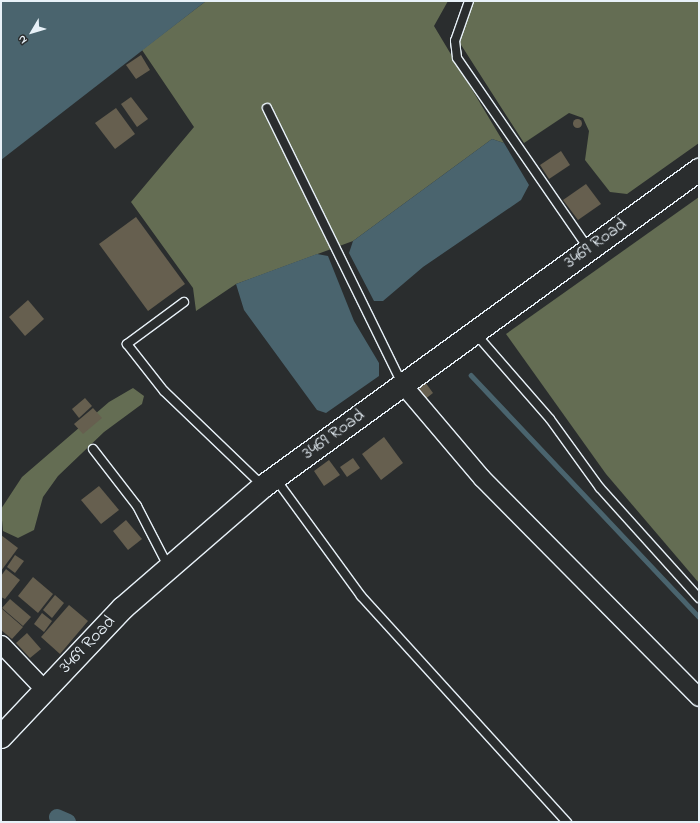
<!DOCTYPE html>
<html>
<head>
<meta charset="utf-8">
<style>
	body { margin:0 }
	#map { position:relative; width:700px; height:823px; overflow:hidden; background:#2a2d2e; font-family:"Indie Flower",sans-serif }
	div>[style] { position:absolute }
	.green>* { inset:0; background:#646d53 }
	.water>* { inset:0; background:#4a646e }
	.stream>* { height:4.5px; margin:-2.25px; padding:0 2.25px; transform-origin:2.25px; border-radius:2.25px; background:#4a646e }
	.canal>* { height:16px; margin:-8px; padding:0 8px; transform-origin:8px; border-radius:8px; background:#4a646e }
	.building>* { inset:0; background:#665f4f }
	.round { border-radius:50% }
	.roads { filter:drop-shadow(1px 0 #e8f1f8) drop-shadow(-1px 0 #e8f1f8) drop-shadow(0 1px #e8f1f8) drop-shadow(0 -1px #e8f1f8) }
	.lane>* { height:8px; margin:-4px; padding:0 4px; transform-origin:4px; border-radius:4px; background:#2a2d2e }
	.street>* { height:17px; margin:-8.5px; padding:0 8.5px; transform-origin:8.5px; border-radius:8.5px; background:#2a2d2e }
	.secondary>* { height:22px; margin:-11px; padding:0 11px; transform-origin:11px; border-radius:11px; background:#2a2d2e }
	span { translate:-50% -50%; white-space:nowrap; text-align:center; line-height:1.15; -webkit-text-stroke:3.5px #2a2d2e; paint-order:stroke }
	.street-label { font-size:18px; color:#e8f1f8 }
	.frame { position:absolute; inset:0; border:2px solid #e8f1f8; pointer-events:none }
	.north { position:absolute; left:12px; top:12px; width:40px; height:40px; -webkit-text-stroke:3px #2a2d2e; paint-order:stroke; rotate:232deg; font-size:11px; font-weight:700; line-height:16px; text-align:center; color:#e8f1f8 }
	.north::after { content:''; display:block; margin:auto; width:14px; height:18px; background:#e8f1f8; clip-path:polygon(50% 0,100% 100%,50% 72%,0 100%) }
</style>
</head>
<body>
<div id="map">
	<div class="green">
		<i style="clip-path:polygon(206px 1px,448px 1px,434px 26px,504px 143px,492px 139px,353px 241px,236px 284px,196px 311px,193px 288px,131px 202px,194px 127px,142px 50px)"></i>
		<i style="clip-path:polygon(466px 1px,699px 1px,699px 143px,627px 194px,610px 192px,585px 160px,589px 131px,583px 118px,569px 113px,524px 143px,456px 37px,458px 19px)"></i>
		<i style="clip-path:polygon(699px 197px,699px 583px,606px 474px,506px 334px)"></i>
		<i style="clip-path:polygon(133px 388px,144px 396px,142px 404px,104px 432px,58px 476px,43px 497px,34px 530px,18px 538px,3px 531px,1px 509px,22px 477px,109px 402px)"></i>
	</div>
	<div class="water">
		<i style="clip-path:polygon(1px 1px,206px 1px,1px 160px)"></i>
		<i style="clip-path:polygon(492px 139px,504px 143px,529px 185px,521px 200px,423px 267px,383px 301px,374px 301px,349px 253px,353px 241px)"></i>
		<i style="clip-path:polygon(317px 254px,328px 256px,354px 321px,379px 363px,379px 376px,326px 413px,317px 410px,244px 310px,236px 284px)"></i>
	</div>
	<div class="stream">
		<i style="left:471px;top:375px;width:332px;rotate:46.7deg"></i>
	</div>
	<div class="canal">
		<i style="left:57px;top:817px;width:12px;rotate:24deg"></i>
	</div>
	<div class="building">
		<i style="clip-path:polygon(141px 55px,150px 70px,136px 79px,126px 65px)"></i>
		<i style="clip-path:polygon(131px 97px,148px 119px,137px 127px,121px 104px)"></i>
		<i style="clip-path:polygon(116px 108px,135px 134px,115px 149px,95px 123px)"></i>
		<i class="round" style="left:572.5px;top:118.5px;width:9px;height:9px"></i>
		<i style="clip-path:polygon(561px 151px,570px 165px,549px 179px,540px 165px)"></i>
		<i style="clip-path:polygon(586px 184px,601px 204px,578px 220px,563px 200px)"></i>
		<i style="clip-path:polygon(136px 217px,185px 284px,148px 311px,99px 244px)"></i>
		<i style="clip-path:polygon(28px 300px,44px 319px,25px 336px,9px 317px)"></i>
		<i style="clip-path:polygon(425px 382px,433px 393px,424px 400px,416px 389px)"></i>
		<i style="clip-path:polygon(85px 398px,92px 406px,79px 418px,72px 409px)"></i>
		<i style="clip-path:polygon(93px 408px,102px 418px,83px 434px,74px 424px)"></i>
		<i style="clip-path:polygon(384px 437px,403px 463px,381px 480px,362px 454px)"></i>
		<i style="clip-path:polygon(353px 458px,360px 468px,347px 477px,340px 467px)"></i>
		<i style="clip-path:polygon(329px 460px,340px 475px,324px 486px,314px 471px)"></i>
		<i style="clip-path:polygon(99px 486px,119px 510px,101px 524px,81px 500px)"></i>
		<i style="clip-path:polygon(126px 520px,142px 539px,128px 550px,113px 531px)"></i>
		<i style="clip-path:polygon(1px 535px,18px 548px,1px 571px)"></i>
		<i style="clip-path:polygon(15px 555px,24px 561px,15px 573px,7px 567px)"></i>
		<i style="clip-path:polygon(6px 569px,20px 580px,5px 599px,1px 597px,1px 576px)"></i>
		<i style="clip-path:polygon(33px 577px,53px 594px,38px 613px,18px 596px)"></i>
		<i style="clip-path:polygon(55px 595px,64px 603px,52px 618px,43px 610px)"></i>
		<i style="clip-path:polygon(10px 599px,31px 617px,23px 626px,2px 608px)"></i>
		<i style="clip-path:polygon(69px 605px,88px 621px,60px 654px,41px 637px)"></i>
		<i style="clip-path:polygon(1px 608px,23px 627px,12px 639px,1px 630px)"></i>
		<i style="clip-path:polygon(42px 613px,52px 621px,44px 632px,34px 624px)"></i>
		<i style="clip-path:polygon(27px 633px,41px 649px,30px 658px,16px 643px)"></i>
	</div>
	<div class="roads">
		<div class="lane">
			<i style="left:469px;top:1px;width:42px;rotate:109.3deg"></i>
			<i style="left:455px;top:41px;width:17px;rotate:83deg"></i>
			<i style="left:457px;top:58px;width:232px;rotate:55.4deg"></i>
			<i style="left:267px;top:108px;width:307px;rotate:63.9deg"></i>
			<i style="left:184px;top:302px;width:71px;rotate:143.6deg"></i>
			<i style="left:127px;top:344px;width:60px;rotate:51.8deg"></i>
			<i style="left:164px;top:391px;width:137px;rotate:43.8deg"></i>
			<i style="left:475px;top:333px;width:114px;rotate:48.9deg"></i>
			<i style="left:550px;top:419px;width:85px;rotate:54.1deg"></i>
			<i style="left:600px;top:488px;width:148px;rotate:48deg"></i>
			<i style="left:93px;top:449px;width:72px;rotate:52.3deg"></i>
			<i style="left:137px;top:506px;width:68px;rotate:62.7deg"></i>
			<i style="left:275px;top:478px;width:146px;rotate:53.9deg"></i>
			<i style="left:361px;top:596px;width:306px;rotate:47.7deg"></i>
		</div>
		<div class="street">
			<i style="left:403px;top:385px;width:122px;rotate:49.7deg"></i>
			<i style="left:482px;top:478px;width:308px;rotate:45.3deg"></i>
			<i style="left:1px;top:644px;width:64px;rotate:46.3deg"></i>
		</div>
		<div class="secondary">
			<i style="left:1px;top:737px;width:178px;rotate:-46.6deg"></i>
			<i style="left:123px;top:608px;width:186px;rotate:-40.9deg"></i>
			<i style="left:264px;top:486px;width:538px;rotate:-36deg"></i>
		</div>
	</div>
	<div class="street-label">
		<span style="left:596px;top:244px;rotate:-36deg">3469 Road</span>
		<span style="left:334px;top:435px;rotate:-36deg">3469 Road</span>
		<span style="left:88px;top:645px;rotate:-46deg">3469 Road</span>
	</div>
	<div class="frame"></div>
	<div class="north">N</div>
</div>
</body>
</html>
